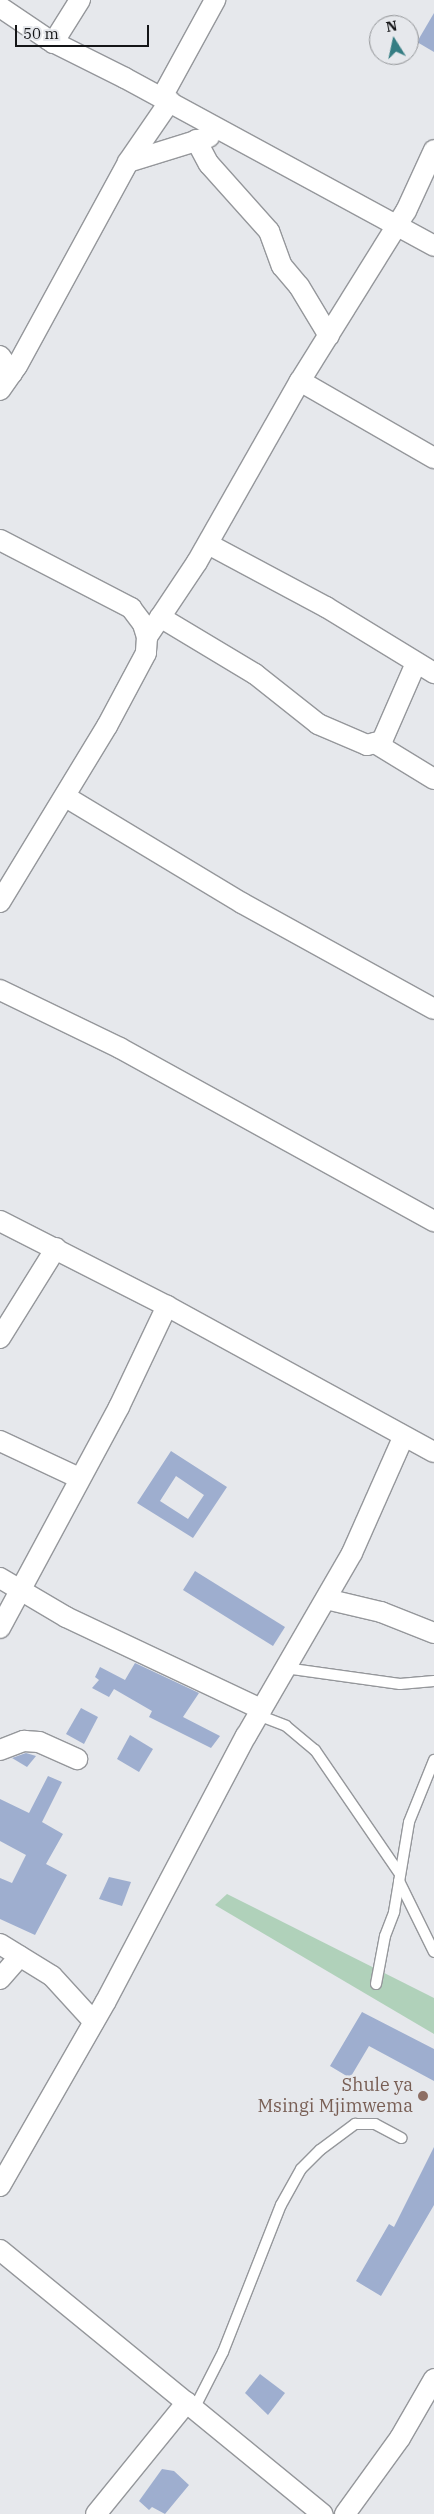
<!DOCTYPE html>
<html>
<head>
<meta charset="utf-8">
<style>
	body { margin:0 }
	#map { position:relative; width:434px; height:2514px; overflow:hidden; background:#e6e8ec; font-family:"IBM Plex Serif",serif }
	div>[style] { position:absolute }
	.green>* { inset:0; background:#b0d1ba }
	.building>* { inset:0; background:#9eaecf }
	.roads { filter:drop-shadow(1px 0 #95979b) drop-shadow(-1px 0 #95979b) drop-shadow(0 1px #95979b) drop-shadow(0 -1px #95979b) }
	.lane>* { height:10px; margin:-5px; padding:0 5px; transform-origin:5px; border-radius:5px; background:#fff }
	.street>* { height:20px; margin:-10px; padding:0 10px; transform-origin:10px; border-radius:10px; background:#fff }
	.dots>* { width:14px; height:14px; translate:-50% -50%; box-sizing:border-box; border:2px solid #e6e8ec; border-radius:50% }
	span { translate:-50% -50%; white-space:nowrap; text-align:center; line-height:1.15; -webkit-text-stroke:5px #e6e8ec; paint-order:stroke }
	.education-label { font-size:18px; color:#785e54 }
	.right { translate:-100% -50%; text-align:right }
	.north { position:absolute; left:369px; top:15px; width:50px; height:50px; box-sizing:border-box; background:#e6e8ec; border:1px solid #929497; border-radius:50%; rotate:350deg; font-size:14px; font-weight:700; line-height:20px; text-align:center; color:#141517 }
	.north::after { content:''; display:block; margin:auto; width:18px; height:22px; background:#357d83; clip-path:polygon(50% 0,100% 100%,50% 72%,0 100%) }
	.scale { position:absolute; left:15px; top:25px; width:134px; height:22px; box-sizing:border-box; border:2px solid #141517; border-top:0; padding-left:6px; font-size:15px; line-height:18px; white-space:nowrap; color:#141517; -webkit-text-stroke:4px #e6e8ec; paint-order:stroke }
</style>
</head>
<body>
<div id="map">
	<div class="green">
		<i style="clip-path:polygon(227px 1894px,434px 1998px,434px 2034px,215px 1905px)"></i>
	</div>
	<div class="building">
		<i style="clip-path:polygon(434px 13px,434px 52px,417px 42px)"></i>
		<i style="clip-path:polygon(evenodd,171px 1451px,227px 1487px,193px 1538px,137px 1503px,171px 1451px,176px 1476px,204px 1495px,188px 1519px,160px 1501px,176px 1476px)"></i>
		<i style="clip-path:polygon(195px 1571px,285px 1627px,273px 1646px,183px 1590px)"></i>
		<i style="clip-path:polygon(135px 1663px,199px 1693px,183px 1717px,220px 1736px,211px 1748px,149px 1717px,152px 1711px,114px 1689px,109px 1697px,92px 1688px,99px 1680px,95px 1677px,100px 1667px,125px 1680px)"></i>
		<i style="clip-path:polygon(81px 1708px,98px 1717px,84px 1744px,66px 1734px)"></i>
		<i style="clip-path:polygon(130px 1735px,153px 1749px,139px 1772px,117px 1759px)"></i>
		<i style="clip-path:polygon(26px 1753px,36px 1756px,27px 1767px,12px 1758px)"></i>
		<i style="clip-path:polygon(48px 1776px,62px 1782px,42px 1822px,63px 1834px,46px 1864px,67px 1875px,35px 1935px,0 1919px,0 1878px,12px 1883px,26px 1855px,0 1841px,0 1799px,29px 1813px)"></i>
		<i style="clip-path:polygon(109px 1877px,131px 1882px,122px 1906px,99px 1899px)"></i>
		<i style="clip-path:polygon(362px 2012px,434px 2049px,434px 2081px,369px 2046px,350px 2078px,330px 2066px)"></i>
		<i style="clip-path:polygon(434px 2147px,434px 2205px,381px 2296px,356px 2281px,389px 2224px,394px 2227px)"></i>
		<i style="clip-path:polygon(260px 2374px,285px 2393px,268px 2415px,245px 2393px)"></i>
		<i style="clip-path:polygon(162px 2469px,174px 2471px,189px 2485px,165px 2514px,152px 2507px,149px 2510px,139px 2501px)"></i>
	</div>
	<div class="roads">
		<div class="lane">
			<i style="left:285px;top:1668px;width:116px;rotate:7.9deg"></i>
			<i style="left:400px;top:1684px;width:34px;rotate:-5deg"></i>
			<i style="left:258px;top:1715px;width:30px;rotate:21deg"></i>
			<i style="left:286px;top:1726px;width:38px;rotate:40deg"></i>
			<i style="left:315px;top:1750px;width:150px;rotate:55.6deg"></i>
			<i style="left:399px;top:1881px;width:79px;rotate:63.8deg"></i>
			<i style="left:376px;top:1984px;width:49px;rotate:-79.4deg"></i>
			<i style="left:385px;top:1936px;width:26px;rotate:-69deg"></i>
			<i style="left:394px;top:1912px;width:91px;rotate:-80.5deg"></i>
			<i style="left:409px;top:1822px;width:67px;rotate:-68deg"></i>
			<i style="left:195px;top:2407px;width:62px;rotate:-63deg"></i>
			<i style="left:223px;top:2352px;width:158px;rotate:-68.5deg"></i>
			<i style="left:281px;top:2205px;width:41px;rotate:-60.9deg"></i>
			<i style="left:301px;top:2169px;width:27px;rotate:-45deg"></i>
			<i style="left:320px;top:2150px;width:44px;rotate:-36.6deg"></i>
			<i style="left:355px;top:2124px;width:20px"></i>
			<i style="left:375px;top:2124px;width:30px;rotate:28deg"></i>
		</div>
		<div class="street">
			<i style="left:0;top:7px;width:59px;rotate:34deg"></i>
			<i style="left:49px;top:40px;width:85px;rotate:26.6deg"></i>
			<i style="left:125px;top:78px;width:352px;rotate:28.5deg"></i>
			<i style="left:53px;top:43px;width:51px;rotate:-57.9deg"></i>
			<i style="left:162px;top:97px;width:111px;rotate:-61.3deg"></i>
			<i style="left:196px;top:140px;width:27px;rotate:62deg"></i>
			<i style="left:209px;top:164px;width:90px;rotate:48.2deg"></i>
			<i style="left:269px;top:231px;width:37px;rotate:70deg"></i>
			<i style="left:282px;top:266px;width:26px;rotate:50deg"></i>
			<i style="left:299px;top:286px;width:58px;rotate:59deg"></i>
			<i style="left:128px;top:162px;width:85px;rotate:-17.2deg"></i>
			<i style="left:0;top:356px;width:21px;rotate:55deg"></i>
			<i style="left:300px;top:381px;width:155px;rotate:29.9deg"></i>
			<i style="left:0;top:390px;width:29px;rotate:-55deg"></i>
			<i style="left:17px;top:366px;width:232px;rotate:-61.4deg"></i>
			<i style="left:128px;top:162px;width:74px;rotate:-55.5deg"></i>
			<i style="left:0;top:540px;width:148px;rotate:27.4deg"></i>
			<i style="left:131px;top:608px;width:20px;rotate:53deg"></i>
			<i style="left:143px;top:624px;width:14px;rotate:73deg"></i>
			<i style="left:147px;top:637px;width:16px;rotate:94deg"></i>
			<i style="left:146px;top:653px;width:83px;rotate:118.1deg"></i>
			<i style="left:107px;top:726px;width:206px;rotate:121.3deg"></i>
			<i style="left:208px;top:544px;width:134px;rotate:28.1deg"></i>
			<i style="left:326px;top:607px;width:127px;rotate:31.4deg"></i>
			<i style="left:160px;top:617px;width:111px;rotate:31deg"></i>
			<i style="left:255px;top:674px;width:80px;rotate:38.4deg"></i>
			<i style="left:318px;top:724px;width:53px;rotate:23.2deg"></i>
			<i style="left:367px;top:745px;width:16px;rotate:-15deg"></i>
			<i style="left:382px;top:741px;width:85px;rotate:-66.4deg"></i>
			<i style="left:147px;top:637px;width:90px;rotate:-56.3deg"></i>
			<i style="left:197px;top:562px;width:208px;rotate:-60.4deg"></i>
			<i style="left:300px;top:381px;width:200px;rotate:-58.1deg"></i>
			<i style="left:406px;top:211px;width:67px;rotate:-65.3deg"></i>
			<i style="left:375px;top:743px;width:69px;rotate:31.4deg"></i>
			<i style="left:66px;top:797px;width:205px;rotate:31.1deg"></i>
			<i style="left:242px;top:903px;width:219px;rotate:28.9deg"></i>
			<i style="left:0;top:990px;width:133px;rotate:25.8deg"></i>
			<i style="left:120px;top:1048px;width:359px;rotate:28.9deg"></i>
			<i style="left:0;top:1221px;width:187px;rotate:27deg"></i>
			<i style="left:167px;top:1306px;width:304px;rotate:28.7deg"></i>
			<i style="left:0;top:1338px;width:106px;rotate:-58.1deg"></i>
			<i style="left:0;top:1441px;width:87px;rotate:25.1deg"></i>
			<i style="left:0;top:1578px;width:77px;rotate:30.6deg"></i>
			<i style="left:66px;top:1617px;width:216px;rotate:25.3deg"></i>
			<i style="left:326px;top:1599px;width:57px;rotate:13.3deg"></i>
			<i style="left:381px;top:1612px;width:57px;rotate:21.6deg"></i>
			<i style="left:0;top:1628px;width:251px;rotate:-61.7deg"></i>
			<i style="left:119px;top:1407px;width:112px;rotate:-64.6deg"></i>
			<i style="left:0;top:1750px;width:26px;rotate:-21deg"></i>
			<i style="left:24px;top:1741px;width:15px;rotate:4deg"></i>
			<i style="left:39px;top:1742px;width:42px;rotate:24.1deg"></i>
			<i style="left:0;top:1944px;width:61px;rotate:31.6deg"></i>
			<i style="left:52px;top:1976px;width:62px;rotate:47.6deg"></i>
			<i style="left:0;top:1979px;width:30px;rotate:-49deg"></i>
			<i style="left:0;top:2186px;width:213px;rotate:-60.2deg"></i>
			<i style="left:106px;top:2001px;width:300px;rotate:-62.2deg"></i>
			<i style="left:246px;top:1736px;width:211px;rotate:-59.9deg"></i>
			<i style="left:352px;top:1553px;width:126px;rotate:-66.1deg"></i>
			<i style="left:0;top:2250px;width:417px;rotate:39.3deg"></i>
			<i style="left:96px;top:2514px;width:144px;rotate:-50.9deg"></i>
			<i style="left:345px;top:2514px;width:94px;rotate:-54.1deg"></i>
			<i style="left:400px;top:2438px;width:68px;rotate:-60deg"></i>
		</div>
	</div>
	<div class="dots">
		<i style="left:423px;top:2096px;background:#8d6e63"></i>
	</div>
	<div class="education-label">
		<span class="right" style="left:413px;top:2096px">Shule ya<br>Msingi Mjimwema</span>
	</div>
	<div class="north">N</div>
	<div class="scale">50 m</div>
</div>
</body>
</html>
